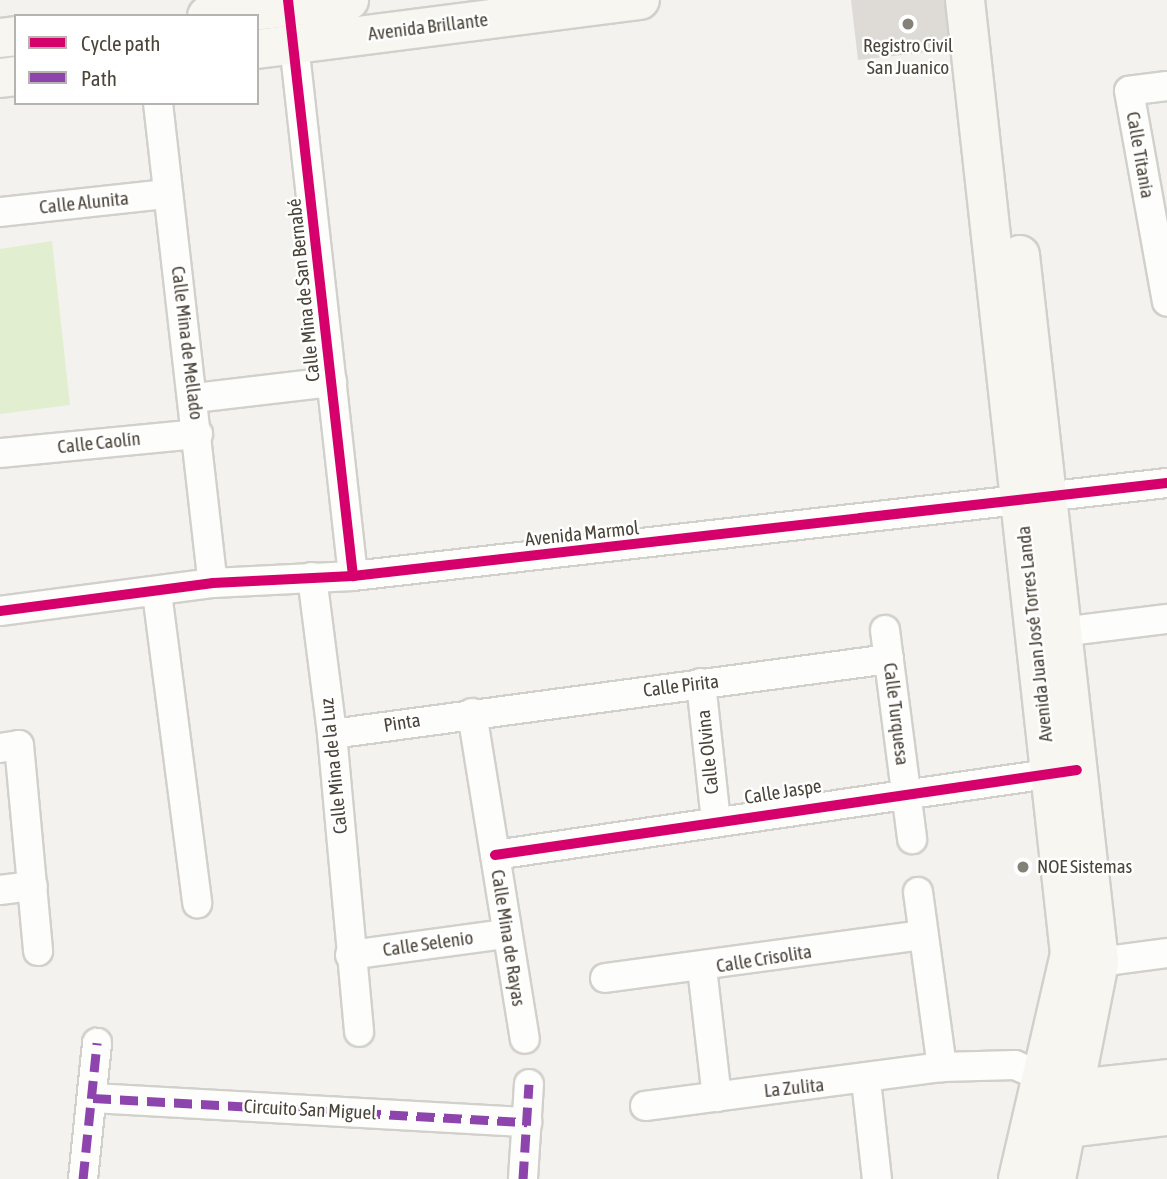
<!DOCTYPE html>
<html>
<head>
<meta charset="utf-8">
<style>
	body { margin:0 }
	#map { position:relative; width:1167px; height:1179px; overflow:hidden; background:#f4f2ee; font-family:"Asap Condensed",sans-serif }
	div>[style] { position:absolute }
	.green>* { inset:0; background:#e1eecf }
	.building>* { inset:0; background:#dedbd6 }
	.roads { filter:drop-shadow(2px 0 #d2d0cb) drop-shadow(-2px 0 #d2d0cb) drop-shadow(0 2px #d2d0cb) drop-shadow(0 -2px #d2d0cb) }
	.street>* { height:28px; margin:-14px; padding:0 14px; transform-origin:14px; border-radius:14px; background:#fdfdfc }
	.secondary>* { height:38px; margin:-19px; padding:0 19px; transform-origin:19px; border-radius:19px; background:#f7f6f1 }
	.quiet>* { height:9px; margin-top:-4.5px; transform-origin:0; background:repeating-linear-gradient(90deg,#8e44ad 0 18px,transparent 0 27px) }
	.cycleway>* { height:10px; margin:-5px; padding:0 5px; transform-origin:5px; border-radius:5px; background:#d6006c }
	.dots>* { width:19px; height:19px; translate:-50% -50%; box-sizing:border-box; border:4px solid #fff; border-radius:50% }
	span { translate:-50% -50%; white-space:nowrap; text-align:center; line-height:1.15; -webkit-text-stroke:5px #fff; paint-order:stroke }
	.street-label { font-size:19px; color:#4b4439 }
	.poi-label { font-size:19px; color:#4b4439 }
	.left { translate:0 -50%; text-align:left }
	.legend { position:absolute; left:14px; top:14px; width:245px; height:91px; box-sizing:border-box; background:#fff; border:2px solid #b7b4b0; margin:0; padding:9px 12px; list-style:none; font-size:21px; color:#4b4439 }
	.legend li { display:flex; align-items:center; gap:14px; height:35px }
	.legend b { width:35px; border:2px solid #b7b4b0 }
</style>
</head>
<body>
<div id="map">
	<div class="green">
		<i style="clip-path:polygon(52px 241px,70px 405px,0 414px,0 249px)"></i>
	</div>
	<div class="building">
		<i style="clip-path:polygon(851px 0,959px 0,964px 48px,858px 60px)"></i>
	</div>
	<div class="roads">
		<div class="street">
			<i style="left:294px;top:44px;width:535px;rotate:83.67deg"></i>
			<i style="left:1167px;top:86px;width:38px;rotate:173deg"></i>
			<i style="left:1129px;top:91px;width:214px;rotate:79.8deg"></i>
			<i style="left:158px;top:103px;width:483px;rotate:83.5deg"></i>
			<i style="left:0;top:212px;width:168px;rotate:-6.2deg"></i>
			<i style="left:195px;top:398px;width:138px;rotate:-6.7deg"></i>
			<i style="left:0;top:453px;width:199px;rotate:-5.5deg"></i>
			<i style="left:312px;top:577px;width:158px;rotate:82.7deg"></i>
			<i style="left:332px;top:734px;width:299px;rotate:84.8deg"></i>
			<i style="left:157px;top:593px;width:313px;rotate:82.6deg"></i>
			<i style="left:0;top:611px;width:215px;rotate:-7.5deg"></i>
			<i style="left:213px;top:583px;width:140px;rotate:-2.9deg"></i>
			<i style="left:353px;top:576px;width:819px;rotate:-6.52deg"></i>
			<i style="left:885px;top:630px;width:211px;rotate:82.6deg"></i>
			<i style="left:1062px;top:632px;width:106px;rotate:-7.1deg"></i>
			<i style="left:701px;top:683px;width:139px;rotate:83.8deg"></i>
			<i style="left:472px;top:713px;width:330px;rotate:80.8deg"></i>
			<i style="left:332px;top:734px;width:562px;rotate:-7.67deg"></i>
			<i style="left:0;top:748px;width:19px;rotate:-9deg"></i>
			<i style="left:19px;top:745px;width:207px;rotate:84.7deg"></i>
			<i style="left:495px;top:855px;width:579px;rotate:-8.34deg"></i>
			<i style="left:0;top:890px;width:33px;rotate:-7deg"></i>
			<i style="left:918px;top:892px;width:177px;rotate:82.2deg"></i>
			<i style="left:350px;top:955px;width:157px;rotate:-7.7deg"></i>
			<i style="left:1099px;top:962px;width:69px;rotate:-7.5deg"></i>
			<i style="left:702px;top:968px;width:130px;rotate:83.4deg"></i>
			<i style="left:605px;top:978px;width:321px;rotate:-7.7deg"></i>
			<i style="left:866px;top:1080px;width:100px;rotate:83.7deg"></i>
			<i style="left:93px;top:1098px;width:435px;rotate:3.2deg"></i>
			<i style="left:645px;top:1106px;width:300px;rotate:-7.5deg"></i>
			<i style="left:942px;top:1067px;width:73px;rotate:-1.6deg"></i>
			<i style="left:1015px;top:1065px;width:32px;rotate:24deg"></i>
			<i style="left:83px;top:1179px;width:137px;rotate:-84.1deg"></i>
			<i style="left:523px;top:1179px;width:95px;rotate:-86.4deg"></i>
		</div>
		<div class="secondary">
			<i style="left:965px;top:0;width:960px;rotate:83.72deg"></i>
			<i style="left:1070px;top:954px;width:231px;rotate:103deg"></i>
			<i style="left:207px;top:16px;width:143px;rotate:-6.4deg"></i>
			<i style="left:0;top:38px;width:16px;rotate:-7deg"></i>
			<i style="left:257px;top:49px;width:386px;rotate:-7.3deg"></i>
			<i style="left:0;top:78px;width:16px;rotate:-7deg"></i>
			<i style="left:1020px;top:255px;width:711px;rotate:83.62deg"></i>
			<i style="left:1099px;top:962px;width:221px;rotate:101.2deg"></i>
			<i style="left:1055px;top:1082px;width:23px;rotate:18deg"></i>
			<i style="left:1077px;top:1089px;width:91px;rotate:-6.3deg"></i>
			<i style="left:1047px;top:1121px;width:23px;rotate:18deg"></i>
			<i style="left:1069px;top:1128px;width:99px;rotate:-7deg"></i>
		</div>
	</div>
	<div class="quiet">
		<i style="left:93px;top:1098px;width:435px;rotate:3.2deg"></i>
		<i style="left:83px;top:1179px;width:137px;rotate:-84.1deg"></i>
		<i style="left:523px;top:1179px;width:95px;rotate:-86.4deg"></i>
	</div>
	<div class="cycleway">
		<i style="left:288px;top:0;width:580px;rotate:83.56deg"></i>
		<i style="left:0;top:611px;width:215px;rotate:-7.5deg"></i>
		<i style="left:213px;top:583px;width:140px;rotate:-2.9deg"></i>
		<i style="left:353px;top:576px;width:819px;rotate:-6.52deg"></i>
		<i style="left:495px;top:855px;width:588px;rotate:-8.31deg"></i>
	</div>
	<div class="dots">
		<i style="left:908px;top:24px;background:#868178"></i>
		<i style="left:1023px;top:867px;background:#868178"></i>
	</div>
	<div class="street-label">
		<span style="left:428px;top:27px;rotate:-7deg">Avenida Brillante</span>
		<span style="left:1140px;top:155px;rotate:80deg">Calle Titania</span>
		<span style="left:84px;top:203px;rotate:-6deg">Calle Alunita</span>
		<span style="left:304px;top:290px;rotate:-96deg">Calle Mina de San Bernabé</span>
		<span style="left:187px;top:343px;rotate:83deg">Calle Mina de Mellado</span>
		<span style="left:99px;top:443px;rotate:-6deg">Calle Caolín</span>
		<span style="left:582px;top:534px;rotate:-6deg">Avenida Marmol</span>
		<span style="left:1035px;top:634px;rotate:-96deg">Avenida Juan José Torres Landa</span>
		<span style="left:681px;top:686px;rotate:-7deg">Calle Pirita</span>
		<span style="left:896px;top:714px;rotate:83deg">Calle Turquesa</span>
		<span style="left:402px;top:723px;rotate:-9deg">Pinta</span>
		<span style="left:708px;top:752px;rotate:-96deg">Calle Olvina</span>
		<span style="left:334px;top:766px;rotate:-96deg">Calle Mina de la Luz</span>
		<span style="left:783px;top:792px;rotate:-9deg">Calle Jaspe</span>
		<span style="left:508px;top:938px;rotate:81deg">Calle Mina de Rayas</span>
		<span style="left:428px;top:944px;rotate:-8deg">Calle Selenio</span>
		<span style="left:764px;top:959px;rotate:-9deg">Calle Crisolita</span>
		<span style="left:794px;top:1088px;rotate:-6deg">La Zulita</span>
		<span style="left:310px;top:1110px;rotate:3deg">Circuito San Miguel</span>
	</div>
	<div class="poi-label">
		<span style="left:908px;top:57px">Registro Civil<br>San Juanico</span>
		<span class="left" style="left:1037px;top:867px">NOE Sistemas</span>
	</div>
	<ul class="legend">
	<li><b style="height:9px;background:#d6006c"></b>Cycle path</li>
	<li><b style="height:9px;background:#8e44ad"></b>Path</li>
	</ul>
</div>
</body>
</html>
